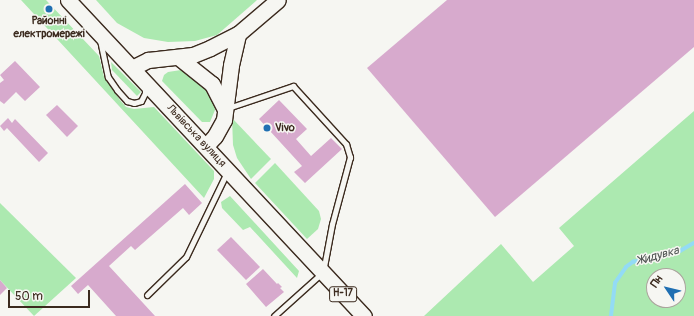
<!DOCTYPE html>
<html>
<head>
<meta charset="utf-8">
<style>
	body { margin:0 }
	#map { position:relative; width:694px; height:316px; overflow:hidden; background:#f6f6f2; font-family:Pangolin,sans-serif }
	div>[style] { position:absolute }
	.green>* { inset:0; background:#ace9b0 }
	.stream>* { height:3.5px; margin:-1.75px; padding:0 1.75px; transform-origin:1.75px; border-radius:1.75px; background:#93dbf5 }
	.building>* { inset:0; background:#d7aacd }
	.roads { filter:drop-shadow(1px 0 #3b2a1e) drop-shadow(-1px 0 #3b2a1e) drop-shadow(0 1px #3b2a1e) drop-shadow(0 -1px #3b2a1e) }
	.lane>* { height:5px; margin:-2.5px; padding:0 2.5px; transform-origin:2.5px; border-radius:2.5px; background:#f6f6f2 }
	.primary>* { height:15px; margin:-7.5px; padding:0 7.5px; transform-origin:7.5px; border-radius:7.5px; background:#f6f6f2 }
	.dots>* { width:11px; height:11px; translate:-50% -50%; box-sizing:border-box; border:2px solid #f6f6f2; border-radius:50% }
	span { translate:-50% -50%; white-space:nowrap; text-align:center; line-height:1.15; -webkit-text-stroke:3px #f6f6f2; paint-order:stroke }
	.shield-label span { padding:1px 3px; background:#f6f6f2; border:1px solid; border-radius:3px; -webkit-text-stroke-width:0 }
	.shield-label { font-size:10px; color:#3b2a1e; font-weight:700 }
	.poi-label { font-size:11px; color:#3b2a1e; font-weight:700 }
	.left { translate:0 -50%; text-align:left }
	.street-label { font-size:11px; color:#3b2a1e }
	.water-label { font-size:12px; color:#515654; font-style:italic }
	.north { position:absolute; left:646px; top:268px; width:40px; height:40px; box-sizing:border-box; background:#f6f6f2; border:1px solid #aba49d; border-radius:50%; rotate:305deg; font-size:11px; font-weight:700; line-height:16px; text-align:center; color:#3b2a1e }
	.north::after { content:''; display:block; margin:auto; width:14px; height:18px; background:#1f6fb2; clip-path:polygon(50% 0,100% 100%,50% 72%,0 100%) }
	.scale { position:absolute; left:8px; top:290px; width:82px; height:18px; box-sizing:border-box; border:2px solid #3b2a1e; border-top:0; padding-left:5px; font-size:12px; line-height:14px; white-space:nowrap; color:#3b2a1e; -webkit-text-stroke:3px #f6f6f2; paint-order:stroke }
</style>
</head>
<body>
<div id="map">
	<div class="green">
		<i style="clip-path:polygon(21px 0,46px 0,99px 56px,104px 77px,120px 100px,126px 107px,134px 109px,154px 107px,214px 171px,214px 179px,204px 198px)"></i>
		<i style="clip-path:polygon(96px 0,257px 0,217px 35px,195px 41px,168px 42px,144px 38px,117px 23px)"></i>
		<i style="clip-path:polygon(111px 62px,141px 92px,137px 96px,112px 70px)"></i>
		<i style="clip-path:polygon(181px 70px,197px 75px,214px 99px,215px 110px,210px 122px,202px 122px,162px 81px,164px 75px,168px 72px)"></i>
		<i style="clip-path:polygon(evenodd,694px 111px,694px 316px,424px 316px,501px 244px,533px 282px,574px 246px,559px 228px,694px 111px,654px 276px,678px 276px,678px 300px,654px 300px,654px 276px)"></i>
		<i style="clip-path:polygon(232px 118px,271px 159px,251px 179px,237px 158px,233px 145px)"></i>
		<i style="clip-path:polygon(275px 163px,319px 211px,321px 219px,318px 229px,307px 239px,255px 183px)"></i>
		<i style="clip-path:polygon(230px 196px,299px 271px,297px 278px,250px 227px,243px 230px,222px 208px,221px 202px)"></i>
		<i style="clip-path:polygon(0 203px,76px 278px,34px 316px,0 280px)"></i>
	</div>
	<div class="stream">
		<i style="left:611px;top:316px;width:33px;rotate:-83deg"></i>
		<i style="left:615px;top:283px;width:19px;rotate:-55deg"></i>
		<i style="left:626px;top:267px;width:9px;rotate:-36deg"></i>
		<i style="left:633px;top:262px;width:48px;rotate:-13.2deg"></i>
		<i style="left:680px;top:251px;width:16px;rotate:-30deg"></i>
	</div>
	<div class="building">
		<i style="clip-path:polygon(447px 0,694px 0,694px 47px,495px 217px,367px 68px)"></i>
		<i style="clip-path:polygon(15px 61px,40px 87px,25px 101px,16px 92px,4px 104px,0 101px,0 83px,4px 80px,0 75px)"></i>
		<i style="clip-path:polygon(279px 100px,307px 129px,296px 139px,311px 156px,331px 138px,342px 149px,305px 183px,294px 172px,302px 166px,259px 119px)"></i>
		<i style="clip-path:polygon(57px 105px,78px 126px,67px 137px,46px 115px)"></i>
		<i style="clip-path:polygon(8px 118px,12px 123px,15px 119px,48px 153px,39px 162px,7px 128px,4px 131px,0 126px)"></i>
		<i style="clip-path:polygon(185px 184px,202px 203px,189px 215px,183px 208px,135px 250px,131px 246px,109px 266px,155px 316px,116px 316px,88px 285px,78px 294px,71px 286px)"></i>
		<i style="clip-path:polygon(231px 237px,260px 267px,246px 280px,217px 250px)"></i>
		<i style="clip-path:polygon(263px 269px,277px 284px,278px 283px,282px 287px,280px 288px,284px 292px,266px 307px,246px 284px)"></i>
		<i style="clip-path:polygon(0 280px,7px 288px,0 295px)"></i>
	</div>
	<div class="roads">
		<div class="lane">
			<i style="left:100px;top:40px;width:38px;rotate:78deg"></i>
			<i style="left:108px;top:77px;width:16px;rotate:55deg"></i>
			<i style="left:117px;top:90px;width:15px;rotate:48deg"></i>
			<i style="left:127px;top:101px;width:7px;rotate:16deg"></i>
			<i style="left:134px;top:103px;width:7px;rotate:-16deg"></i>
			<i style="left:141px;top:101px;width:9px;rotate:-63deg"></i>
			<i style="left:145px;top:93px;width:7px;rotate:-90deg"></i>
			<i style="left:228px;top:108px;width:69px;rotate:-18.7deg"></i>
			<i style="left:293px;top:86px;width:79px;rotate:47.6deg"></i>
			<i style="left:346px;top:144px;width:14px;rotate:73deg"></i>
			<i style="left:350px;top:157px;width:69px;rotate:105deg"></i>
			<i style="left:332px;top:224px;width:49px;rotate:100.6deg"></i>
			<i style="left:323px;top:272px;width:66px;rotate:138.1deg"></i>
			<i style="left:147px;top:295px;width:54px;rotate:-44.3deg"></i>
			<i style="left:186px;top:257px;width:94px;rotate:-64.2deg"></i>
		</div>
		<div class="primary">
			<i style="left:68px;top:0;width:433px;rotate:46.9deg"></i>
			<i style="left:178px;top:57px;width:43px;rotate:38.5deg"></i>
			<i style="left:212px;top:84px;width:28px;rotate:63deg"></i>
			<i style="left:132px;top:68px;width:18px;rotate:-27deg"></i>
			<i style="left:148px;top:60px;width:45px;rotate:-6.3deg"></i>
			<i style="left:193px;top:55px;width:18px;rotate:-22deg"></i>
			<i style="left:210px;top:48px;width:31px;rotate:-27deg"></i>
			<i style="left:238px;top:34px;width:52px;rotate:-40.4deg"></i>
			<i style="left:206px;top:146px;width:13px;rotate:-48deg"></i>
			<i style="left:215px;top:136px;width:18px;rotate:-61deg"></i>
			<i style="left:224px;top:120px;width:55px;rotate:-82.7deg"></i>
			<i style="left:231px;top:65px;width:32px;rotate:-77deg"></i>
		</div>
	</div>
	<div class="dots">
		<i style="left:49px;top:9px;background:#1f6fb2"></i>
		<i style="left:267px;top:128px;background:#1f6fb2"></i>
	</div>
	<div class="shield-label">
		<span style="left:343px;top:294px">Н-17</span>
	</div>
	<div class="poi-label">
		<span style="left:49px;top:28px">Районні<br>електромережі</span>
		<span class="left" style="left:275px;top:128px">Vivo</span>
	</div>
	<div class="street-label">
		<span style="left:196px;top:136px;rotate:47deg">Львівська вулиця</span>
	</div>
	<div class="water-label">
		<span style="left:658px;top:256px;rotate:-15deg">Жидувка</span>
	</div>
	<div class="north">Пн</div>
	<div class="scale">50 m</div>
</div>
</body>
</html>
